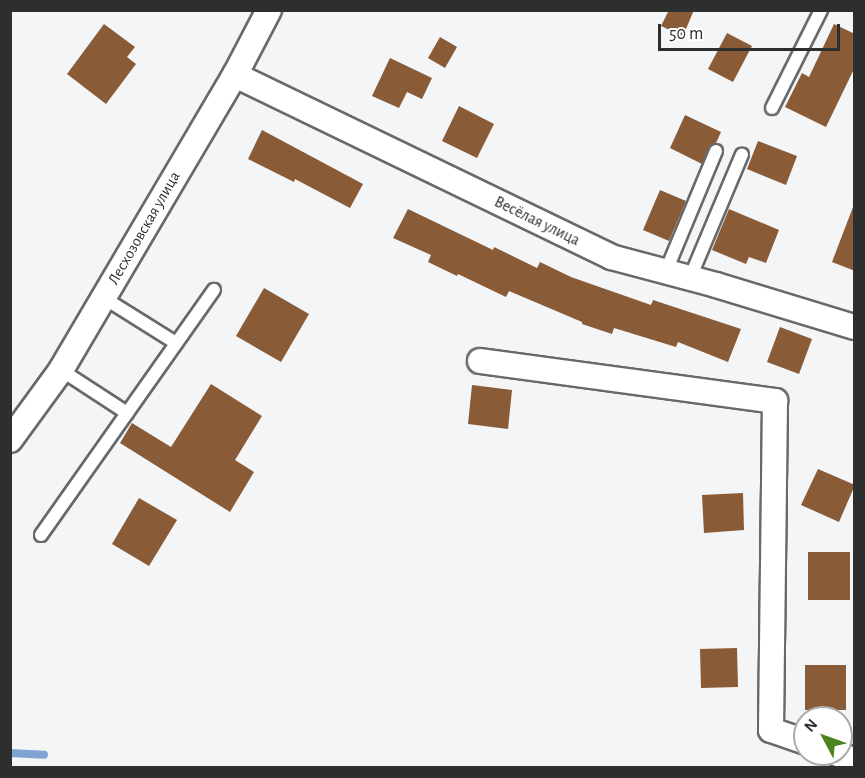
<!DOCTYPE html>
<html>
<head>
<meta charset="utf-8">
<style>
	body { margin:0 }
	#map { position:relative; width:865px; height:778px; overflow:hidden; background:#f4f5f7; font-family:"Alegreya Sans",sans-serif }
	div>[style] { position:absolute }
	.stream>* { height:8px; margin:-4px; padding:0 4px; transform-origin:4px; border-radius:4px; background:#7fa4d3 }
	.building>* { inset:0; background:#8a5b37 }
	.roads { filter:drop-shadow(2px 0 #68696b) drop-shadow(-2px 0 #68696b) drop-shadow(0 2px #68696b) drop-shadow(0 -2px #68696b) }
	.service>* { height:12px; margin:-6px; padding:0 6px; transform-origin:6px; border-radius:6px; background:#fff }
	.minor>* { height:24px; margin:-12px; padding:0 12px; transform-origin:12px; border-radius:12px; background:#fff }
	span { translate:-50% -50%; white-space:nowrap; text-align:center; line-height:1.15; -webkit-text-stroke:6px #fff; paint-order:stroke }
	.street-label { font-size:16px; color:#2d2e2e }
	.frame { position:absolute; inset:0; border:12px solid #2d2e2e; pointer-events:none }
	.north { position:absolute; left:793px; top:706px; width:60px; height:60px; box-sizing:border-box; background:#fff; border:2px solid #ababab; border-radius:50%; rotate:311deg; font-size:16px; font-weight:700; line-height:24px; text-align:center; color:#2d2e2e }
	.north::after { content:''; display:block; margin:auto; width:21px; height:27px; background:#4c851f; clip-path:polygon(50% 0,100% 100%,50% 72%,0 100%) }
	.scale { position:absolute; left:658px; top:24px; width:182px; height:27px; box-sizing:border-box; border:3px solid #2d2e2e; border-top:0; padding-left:8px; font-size:18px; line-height:21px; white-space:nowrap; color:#2d2e2e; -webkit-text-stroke:4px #fff; paint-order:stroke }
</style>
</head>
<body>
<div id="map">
	<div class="stream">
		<i style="left:10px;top:753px;width:34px;rotate:3deg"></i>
	</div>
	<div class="building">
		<i style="clip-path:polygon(669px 10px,694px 10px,683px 36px,661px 26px)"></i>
		<i style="clip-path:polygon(104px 24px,135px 47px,127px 57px,136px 64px,106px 104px,67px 74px)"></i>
		<i style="clip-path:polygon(834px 24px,855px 34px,855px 67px,826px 127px,785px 107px,802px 73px,809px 77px)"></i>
		<i style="clip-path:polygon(727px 33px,752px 46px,733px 82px,708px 69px)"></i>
		<i style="clip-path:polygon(440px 37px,457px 47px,445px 68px,428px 58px)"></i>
		<i style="clip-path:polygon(390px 58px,432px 78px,422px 99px,407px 92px,399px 108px,372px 96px)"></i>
		<i style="clip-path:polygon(459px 106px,494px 124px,477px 158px,442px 141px)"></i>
		<i style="clip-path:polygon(685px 115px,721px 132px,716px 143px,709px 147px,702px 164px,670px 148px)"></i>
		<i style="clip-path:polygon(262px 130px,363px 184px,350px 208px,295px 179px,294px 182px,248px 159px)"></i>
		<i style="clip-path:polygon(758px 141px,797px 156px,786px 185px,747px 169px)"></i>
		<i style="clip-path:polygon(660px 190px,686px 201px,669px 241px,643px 230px)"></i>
		<i style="clip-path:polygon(853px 207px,855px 207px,855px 271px,832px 262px)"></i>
		<i style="clip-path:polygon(408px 209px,493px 250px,494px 247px,537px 268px,540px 262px,571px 277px,651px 305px,653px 300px,741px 329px,728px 362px,678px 342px,676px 347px,614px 328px,612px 334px,582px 324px,582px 322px,509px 291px,506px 297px,458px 274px,457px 276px,428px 262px,431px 255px,393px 238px)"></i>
		<i style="clip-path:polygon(729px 209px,779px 230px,766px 263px,749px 257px,746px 264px,712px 250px)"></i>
		<i style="clip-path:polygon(264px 288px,309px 314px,281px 362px,236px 336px)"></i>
		<i style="clip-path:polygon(780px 327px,812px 339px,799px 374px,767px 362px)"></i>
		<i style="clip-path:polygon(211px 384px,262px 416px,235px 460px,254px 472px,230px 512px,120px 443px,132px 423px,171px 447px)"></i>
		<i style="clip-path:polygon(472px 385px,512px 390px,508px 429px,468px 424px)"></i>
		<i style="clip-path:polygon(818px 469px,855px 485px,839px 522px,801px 505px)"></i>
		<i style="clip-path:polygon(743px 493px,744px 530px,704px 533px,702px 495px)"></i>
		<i style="clip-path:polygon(139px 498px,177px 520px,149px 566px,112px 544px)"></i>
		<i style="clip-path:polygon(808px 552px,850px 552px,850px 600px,808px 600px)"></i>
		<i style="clip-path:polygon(737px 648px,738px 687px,701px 688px,700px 649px)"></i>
		<i style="clip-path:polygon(805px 665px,846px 665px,846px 710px,805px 710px)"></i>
	</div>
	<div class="roads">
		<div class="service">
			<i style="left:772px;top:108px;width:110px;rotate:-63.4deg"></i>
			<i style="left:666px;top:271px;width:130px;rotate:-67.4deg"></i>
			<i style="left:690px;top:278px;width:134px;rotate:-67.2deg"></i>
			<i style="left:104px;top:298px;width:85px;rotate:32deg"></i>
			<i style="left:61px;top:370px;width:79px;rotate:33.1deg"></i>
			<i style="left:41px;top:535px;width:300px;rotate:-54.8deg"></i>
		</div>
		<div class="minor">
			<i style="left:235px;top:75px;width:418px;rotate:25.8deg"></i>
			<i style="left:611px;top:257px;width:109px;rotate:14.9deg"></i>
			<i style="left:716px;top:285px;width:144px;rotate:16.9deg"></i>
			<i style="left:480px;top:361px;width:298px;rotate:7.7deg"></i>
			<i style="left:775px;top:401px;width:329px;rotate:90.7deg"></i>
			<i style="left:771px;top:730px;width:36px;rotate:19deg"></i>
			<i style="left:10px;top:440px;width:87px;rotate:-53.9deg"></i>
			<i style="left:61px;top:370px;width:342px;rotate:-59.5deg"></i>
			<i style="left:235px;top:75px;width:73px;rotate:-62.4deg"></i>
			<i style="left:838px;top:754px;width:17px;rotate:21deg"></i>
		</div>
	</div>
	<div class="street-label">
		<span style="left:537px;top:221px;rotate:26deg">Весёлая улица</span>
		<span style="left:144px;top:228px;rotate:-60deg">Лесхозовская улица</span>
	</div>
	<div class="frame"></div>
	<div class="north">N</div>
	<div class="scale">50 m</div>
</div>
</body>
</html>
